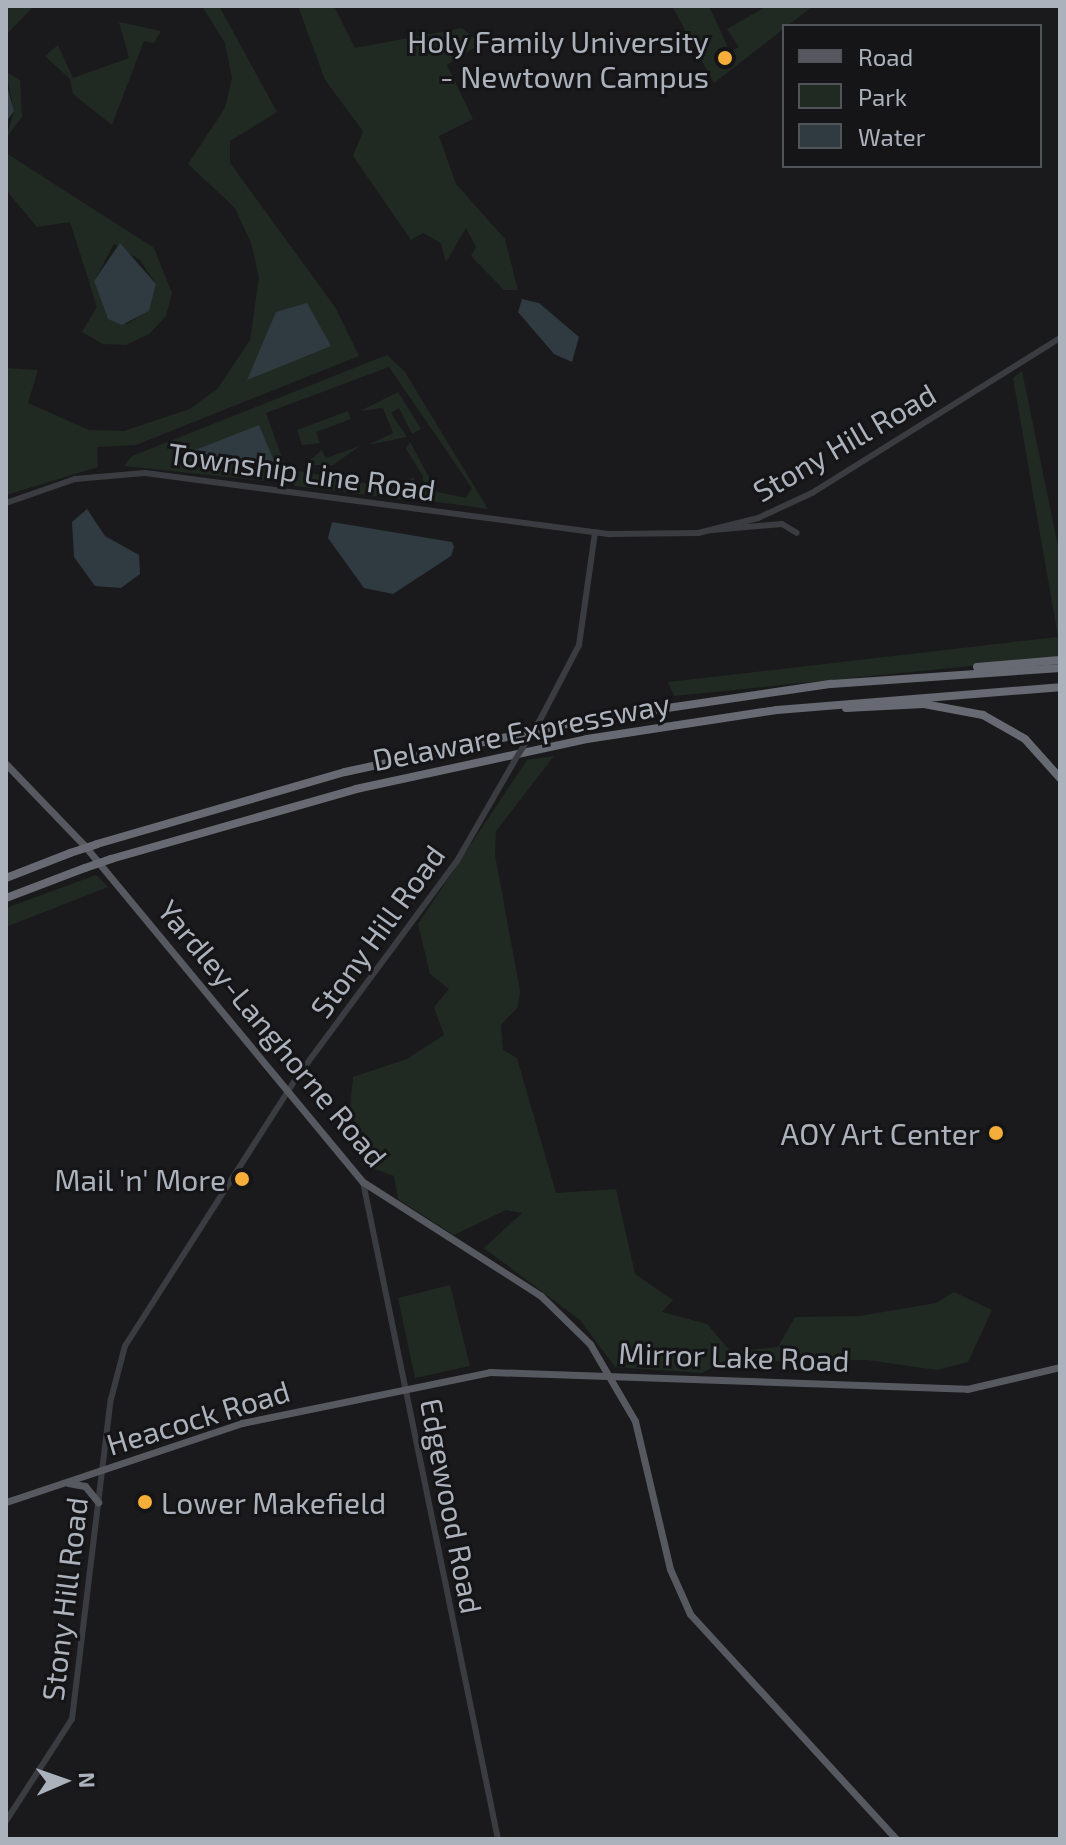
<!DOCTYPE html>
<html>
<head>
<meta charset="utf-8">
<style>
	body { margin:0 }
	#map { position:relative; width:1066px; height:1845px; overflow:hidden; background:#1a1a1c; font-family:"Exo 2",sans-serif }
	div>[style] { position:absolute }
	.green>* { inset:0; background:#212a22 }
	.water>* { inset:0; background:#2f3a41 }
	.minor>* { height:6px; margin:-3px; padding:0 3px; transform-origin:3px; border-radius:3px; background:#3b3c41 }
	.major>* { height:7px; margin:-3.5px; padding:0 3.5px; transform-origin:3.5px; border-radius:3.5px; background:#575960 }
	.highway>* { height:8px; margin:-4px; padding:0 4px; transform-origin:4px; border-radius:4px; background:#676a72 }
	.minor-bridge>* { height:6px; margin:-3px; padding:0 3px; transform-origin:3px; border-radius:3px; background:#3b3c41 }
	.highway-bridge>* { height:8px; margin:-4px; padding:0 4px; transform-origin:4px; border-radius:4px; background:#676a72 }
	.dots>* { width:22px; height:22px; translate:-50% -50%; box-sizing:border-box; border:4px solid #151517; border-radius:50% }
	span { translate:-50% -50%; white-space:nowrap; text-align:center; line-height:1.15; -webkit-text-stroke:6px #151517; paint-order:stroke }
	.poi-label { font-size:30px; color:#acb2bc }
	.right { translate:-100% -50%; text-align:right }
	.left { translate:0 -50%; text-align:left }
	.street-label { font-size:30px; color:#acb2bc }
	.frame { position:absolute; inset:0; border:8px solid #acb2bc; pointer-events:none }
	.legend { position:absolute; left:782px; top:24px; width:260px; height:144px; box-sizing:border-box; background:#151517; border:2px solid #515459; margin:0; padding:10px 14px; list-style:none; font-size:24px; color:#acb2bc }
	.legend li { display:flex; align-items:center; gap:16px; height:40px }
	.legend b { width:40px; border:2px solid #515459 }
	.north { position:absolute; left:24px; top:1741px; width:80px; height:80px; -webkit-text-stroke:6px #151517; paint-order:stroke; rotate:88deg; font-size:22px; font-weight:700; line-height:32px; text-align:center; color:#acb2bc }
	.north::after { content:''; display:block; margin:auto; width:28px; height:36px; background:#acb2bc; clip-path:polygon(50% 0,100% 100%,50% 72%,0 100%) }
</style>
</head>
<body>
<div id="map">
	<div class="green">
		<i style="clip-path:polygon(6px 6px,34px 6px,6px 35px)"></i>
		<i style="clip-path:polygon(202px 6px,219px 6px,277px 112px,230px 141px,230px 163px,335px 307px,359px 356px,136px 445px,97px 447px,98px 467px,6px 495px,6px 368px,38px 370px,28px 403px,89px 430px,124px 431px,190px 409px,218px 388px,250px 340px,259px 277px,251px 243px,235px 208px,188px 164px,225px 108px,232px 78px,225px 43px)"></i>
		<i style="clip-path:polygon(298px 6px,334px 6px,355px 48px,462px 28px,475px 39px,475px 47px,447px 65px,473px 119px,439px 136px,456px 184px,505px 239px,518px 290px,504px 290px,471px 256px,476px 247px,466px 228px,446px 262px,441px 243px,423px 233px,411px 240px,353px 156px,363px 131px,325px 80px)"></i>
		<i style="clip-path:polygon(672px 6px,709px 6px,730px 52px,739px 47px,727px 29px,767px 6px,813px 6px,714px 83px)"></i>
		<i style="clip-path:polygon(119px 22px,161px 31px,154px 43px,144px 41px,112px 125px,73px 94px,70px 79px,45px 56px,58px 45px,73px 78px,129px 58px)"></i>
		<i style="clip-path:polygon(6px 72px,20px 80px,22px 117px,6px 138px,14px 111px)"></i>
		<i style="clip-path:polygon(evenodd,6px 153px,154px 248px,172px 293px,166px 316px,149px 334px,126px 345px,103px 344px,82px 332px,97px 307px,70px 222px,37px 227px,6px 190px,6px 153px,114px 244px,140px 260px,156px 284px,149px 311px,127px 324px,108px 319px,94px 281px,114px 244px)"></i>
		<i style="clip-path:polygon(387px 355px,405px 372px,488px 509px,424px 500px,423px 476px,406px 449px,410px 442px,437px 492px,466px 498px,472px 488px,389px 367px,266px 413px,284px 463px,275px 482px,124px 466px,132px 456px)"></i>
		<i style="clip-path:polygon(1022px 371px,1060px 556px,1060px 657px,674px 696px,668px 682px,1058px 637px,1013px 378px)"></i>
		<i style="clip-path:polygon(398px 392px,421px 429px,412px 434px,399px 408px,391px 413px,407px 437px,368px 445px,393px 433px,383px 408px,360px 411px)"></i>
		<i style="clip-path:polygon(348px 411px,351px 419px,316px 432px,320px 443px,302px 445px,297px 430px)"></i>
		<i style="clip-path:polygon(360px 446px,333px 465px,304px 465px,322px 450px,326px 458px)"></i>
		<i style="clip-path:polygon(293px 470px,392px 488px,414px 477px,414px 494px,407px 500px,295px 486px,288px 478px)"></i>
		<i style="clip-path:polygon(554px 756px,496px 831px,495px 855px,520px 991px,518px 1007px,501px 1025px,503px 1050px,517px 1058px,556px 1193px,616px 1189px,635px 1274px,673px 1300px,662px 1312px,707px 1324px,731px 1352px,778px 1347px,795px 1317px,860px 1316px,936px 1303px,954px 1292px,992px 1310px,968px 1362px,937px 1370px,867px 1360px,723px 1362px,702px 1373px,615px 1367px,580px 1320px,484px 1248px,522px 1213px,506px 1210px,454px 1235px,398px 1199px,394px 1176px,361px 1164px,367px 1154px,350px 1109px,353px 1077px,407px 1059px,444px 1035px,434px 1007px,449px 989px,430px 974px,418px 924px,527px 760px)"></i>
		<i style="clip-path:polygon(96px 875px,108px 887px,6px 927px,6px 908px)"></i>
		<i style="clip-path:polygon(450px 1285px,470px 1366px,415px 1378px,398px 1298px)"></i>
	</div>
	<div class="water">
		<i style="clip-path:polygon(6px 82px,14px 111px,6px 122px)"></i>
		<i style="clip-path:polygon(120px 243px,156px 284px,149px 311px,122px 325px,108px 319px,94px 281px)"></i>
		<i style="clip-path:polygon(522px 299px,539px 303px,579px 337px,572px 362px,554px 354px,518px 312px)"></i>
		<i style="clip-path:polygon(307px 303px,331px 346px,247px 380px,276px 312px)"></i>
		<i style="clip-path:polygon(259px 425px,274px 461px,268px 466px,190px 452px)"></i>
		<i style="clip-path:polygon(87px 509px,105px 536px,139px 555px,140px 574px,121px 588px,95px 586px,74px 557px,72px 522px)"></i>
		<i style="clip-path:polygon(332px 522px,452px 542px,454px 547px,451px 556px,393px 594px,364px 588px,328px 538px)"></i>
	</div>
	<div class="minor">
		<i style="left:6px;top:503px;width:73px;rotate:-19.2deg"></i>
		<i style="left:75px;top:479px;width:70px;rotate:-4.9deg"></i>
		<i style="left:145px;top:473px;width:469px;rotate:7.5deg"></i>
		<i style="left:610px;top:534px;width:88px;rotate:-0.7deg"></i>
		<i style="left:698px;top:533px;width:62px;rotate:-14deg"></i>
		<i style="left:758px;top:518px;width:60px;rotate:-24.8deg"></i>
		<i style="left:812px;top:493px;width:292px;rotate:-32deg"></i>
		<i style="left:712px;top:530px;width:70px;rotate:-4.9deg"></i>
		<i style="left:782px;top:524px;width:17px;rotate:31deg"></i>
		<i style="left:541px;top:718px;width:82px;rotate:-62.5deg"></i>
		<i style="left:579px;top:645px;width:114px;rotate:-81.9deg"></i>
		<i style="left:363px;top:1182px;width:671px;rotate:78.39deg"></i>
		<i style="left:6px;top:1821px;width:121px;rotate:-57.1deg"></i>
		<i style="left:72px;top:1719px;width:322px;rotate:-83.1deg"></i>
		<i style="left:111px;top:1399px;width:55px;rotate:-75.2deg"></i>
		<i style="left:125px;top:1346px;width:319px;rotate:-57.4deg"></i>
		<i style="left:297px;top:1077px;width:269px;rotate:-53.5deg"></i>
		<i style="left:457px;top:861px;width:116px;rotate:-60.1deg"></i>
	</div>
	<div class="major">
		<i style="left:6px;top:764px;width:112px;rotate:46.1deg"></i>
		<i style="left:84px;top:845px;width:438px;rotate:50.4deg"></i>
		<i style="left:363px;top:1182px;width:211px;rotate:32.6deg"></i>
		<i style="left:541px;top:1296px;width:69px;rotate:44.4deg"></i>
		<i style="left:590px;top:1344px;width:89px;rotate:59.7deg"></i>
		<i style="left:635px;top:1421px;width:152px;rotate:76.7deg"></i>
		<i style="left:670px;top:1569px;width:49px;rotate:66deg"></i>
		<i style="left:690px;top:1614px;width:305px;rotate:47.5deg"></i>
		<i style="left:68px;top:1483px;width:17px;rotate:10deg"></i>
		<i style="left:85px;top:1486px;width:21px;rotate:51deg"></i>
		<i style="left:6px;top:1502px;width:249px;rotate:-18.5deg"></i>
		<i style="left:242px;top:1423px;width:253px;rotate:-11.6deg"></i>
		<i style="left:490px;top:1372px;width:477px;rotate:2deg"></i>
		<i style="left:967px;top:1389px;width:96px;rotate:-13.3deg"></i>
	</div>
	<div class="highway">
		<i style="left:977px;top:667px;width:83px;rotate:-4.8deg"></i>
		<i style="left:846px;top:708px;width:78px;rotate:-2.9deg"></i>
		<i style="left:924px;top:704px;width:60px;rotate:10.6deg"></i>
		<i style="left:983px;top:715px;width:48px;rotate:29.7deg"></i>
		<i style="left:1025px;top:739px;width:52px;rotate:48.1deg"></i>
		<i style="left:97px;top:844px;width:258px;rotate:-16.2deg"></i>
		<i style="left:345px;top:772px;width:247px;rotate:-12.2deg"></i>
		<i style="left:586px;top:720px;width:248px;rotate:-8.4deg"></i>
		<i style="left:831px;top:684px;width:230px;rotate:-4deg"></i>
		<i style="left:111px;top:859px;width:255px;rotate:-15.9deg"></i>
		<i style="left:356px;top:789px;width:236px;rotate:-12.2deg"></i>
		<i style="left:587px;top:739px;width:192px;rotate:-8.7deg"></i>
		<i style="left:777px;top:710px;width:284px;rotate:-4.6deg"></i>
		<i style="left:6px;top:878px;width:69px;rotate:-21.3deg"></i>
		<i style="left:6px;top:898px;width:85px;rotate:-20.8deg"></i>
	</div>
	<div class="minor-bridge">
		<i style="left:515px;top:760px;width:49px;rotate:-58.2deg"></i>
	</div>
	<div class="highway-bridge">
		<i style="left:70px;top:853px;width:28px;rotate:-18deg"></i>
		<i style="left:85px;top:868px;width:28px;rotate:-19deg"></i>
	</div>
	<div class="dots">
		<i style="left:725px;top:58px;background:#f5ae39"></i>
		<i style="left:996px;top:1133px;background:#f5ae39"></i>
		<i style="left:242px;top:1179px;background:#f5ae39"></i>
		<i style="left:145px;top:1502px;background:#f5ae39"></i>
	</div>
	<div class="poi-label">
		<span class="right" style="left:709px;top:58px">Holy Family University<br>- Newtown Campus</span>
		<span class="right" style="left:980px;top:1133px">AOY Art Center</span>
		<span class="right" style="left:226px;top:1179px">Mail 'n' More</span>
		<span class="left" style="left:161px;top:1502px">Lower Makefield</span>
	</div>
	<div class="street-label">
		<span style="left:844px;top:442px;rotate:-30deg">Stony Hill Road</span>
		<span style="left:302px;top:471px;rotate:8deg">Township Line Road</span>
		<span style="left:521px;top:731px;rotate:-11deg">Delaware Expressway</span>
		<span style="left:377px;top:931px;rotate:-54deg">Stony Hill Road</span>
		<span style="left:273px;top:1033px;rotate:50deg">Yardley-Langhorne Road</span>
		<span style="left:734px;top:1356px;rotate:2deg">Mirror Lake Road</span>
		<span style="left:198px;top:1417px;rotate:-17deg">Heacock Road</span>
		<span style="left:452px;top:1506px;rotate:79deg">Edgewood Road</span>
		<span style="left:64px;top:1599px;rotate:-83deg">Stony Hill Road</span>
	</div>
	<div class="frame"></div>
	<ul class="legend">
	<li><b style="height:10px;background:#575960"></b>Road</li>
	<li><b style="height:22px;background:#212a22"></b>Park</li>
	<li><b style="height:22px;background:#2f3a41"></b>Water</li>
	</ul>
	<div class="north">N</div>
</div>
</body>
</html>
